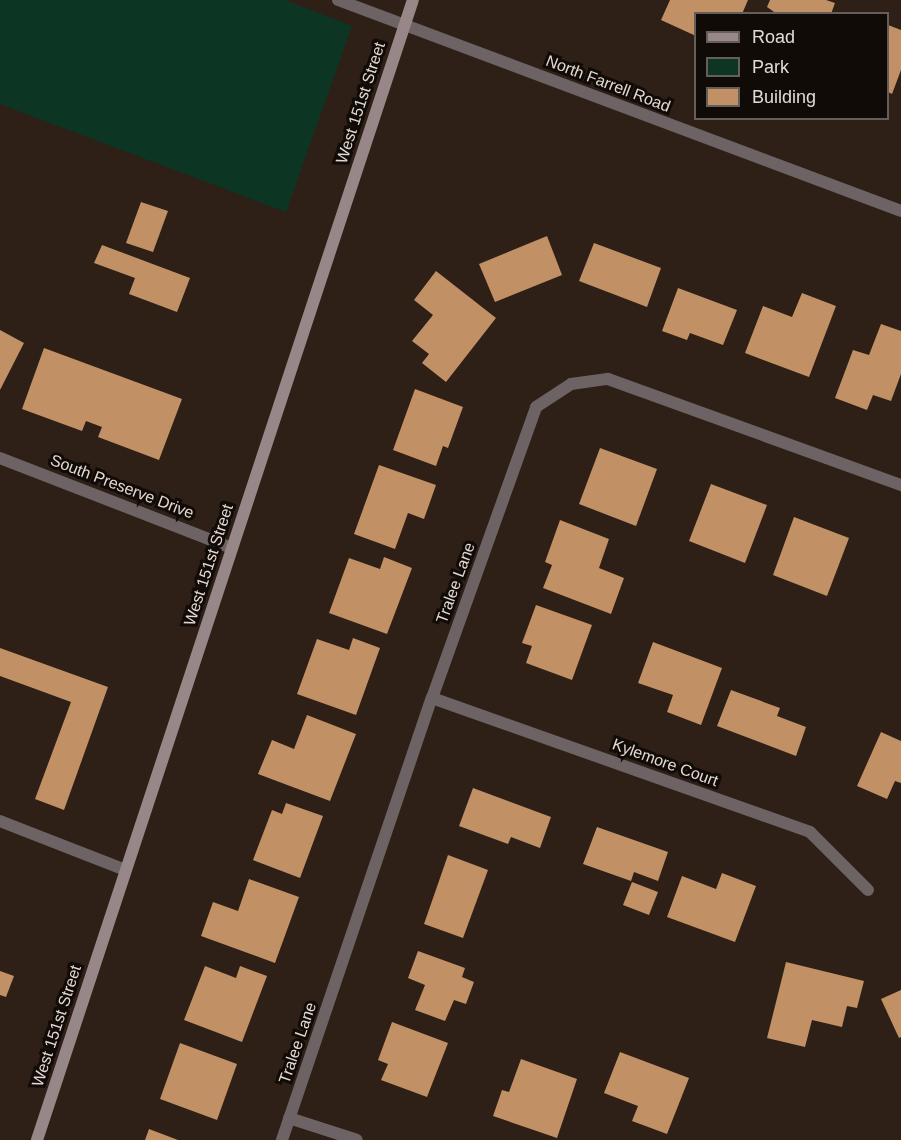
<!DOCTYPE html>
<html>
<head>
<meta charset="utf-8">
<style>
	body { margin:0 }
	#map { position:relative; width:901px; height:1140px; overflow:hidden; background:#2e2016; font-family:Arial,sans-serif }
	div>[style] { position:absolute }
	.green>* { inset:0; background:#0c3623 }
	.building>* { inset:0; background:#c19065 }
	.street>* { height:12px; margin:-6px; padding:0 6px; transform-origin:6px; border-radius:6px; background:#6d6364 }
	.secondary>* { height:12px; margin:-6px; padding:0 6px; transform-origin:6px; border-radius:6px; background:#978788 }
	span { translate:-50% -50%; white-space:nowrap; text-align:center; line-height:1.15; -webkit-text-stroke:6px #110b07; paint-order:stroke }
	.street-label { font-size:16px; color:#e4dad3 }
	.legend { position:absolute; left:694px; top:12px; width:195px; height:108px; box-sizing:border-box; background:#110b07; border:2px solid #655e59; margin:0; padding:8px 10px; list-style:none; font-size:18px; color:#e4dad3 }
	.legend li { display:flex; align-items:center; gap:12px; height:30px }
	.legend b { width:30px; border:2px solid #655e59 }
</style>
</head>
<body>
<div id="map">
	<div class="green">
		<i style="clip-path:polygon(0 0,285px 0,352px 26px,286px 212px,0 104px)"></i>
	</div>
	<div class="building">
		<i style="clip-path:polygon(670px 0,748px 0,742px 14px,696px 14px,696px 36px,661px 20px)"></i>
		<i style="clip-path:polygon(770px 0,826px 0,835px 3px,831px 14px,777px 14px,767px 7px)"></i>
		<i style="clip-path:polygon(888px 25px,901px 30px,901px 70px,892px 94px,888px 92px)"></i>
		<i style="clip-path:polygon(141px 202px,168px 211px,153px 252px,126px 243px)"></i>
		<i style="clip-path:polygon(547px 236px,562px 275px,495px 302px,479px 264px)"></i>
		<i style="clip-path:polygon(594px 243px,661px 268px,647px 307px,579px 281px)"></i>
		<i style="clip-path:polygon(102px 245px,190px 278px,177px 312px,129px 294px,135px 278px,94px 263px)"></i>
		<i style="clip-path:polygon(436px 271px,496px 318px,446px 382px,422px 363px,429px 354px,412px 341px,433px 315px,414px 300px)"></i>
		<i style="clip-path:polygon(678px 288px,737px 310px,723px 345px,690px 333px,687px 340px,662px 331px)"></i>
		<i style="clip-path:polygon(802px 293px,836px 306px,809px 377px,745px 353px,763px 306px,792px 317px)"></i>
		<i style="clip-path:polygon(881px 324px,901px 331px,901px 374px,891px 401px,873px 395px,867px 410px,835px 398px,853px 350px,869px 355px)"></i>
		<i style="clip-path:polygon(0 330px,24px 343px,0 390px)"></i>
		<i style="clip-path:polygon(44px 348px,182px 399px,159px 460px,98px 437px,102px 427px,86px 421px,82px 431px,22px 409px)"></i>
		<i style="clip-path:polygon(415px 389px,463px 407px,448px 448px,443px 446px,436px 466px,393px 450px)"></i>
		<i style="clip-path:polygon(600px 448px,657px 469px,636px 526px,579px 504px)"></i>
		<i style="clip-path:polygon(379px 465px,436px 485px,424px 519px,408px 513px,395px 549px,354px 534px)"></i>
		<i style="clip-path:polygon(711px 484px,767px 505px,745px 563px,689px 541px)"></i>
		<i style="clip-path:polygon(794px 517px,849px 538px,827px 596px,773px 575px)"></i>
		<i style="clip-path:polygon(560px 520px,609px 539px,599px 568px,624px 578px,611px 614px,543px 588px,552px 565px,545px 562px)"></i>
		<i style="clip-path:polygon(384px 557px,412px 568px,387px 634px,329px 613px,349px 558px,380px 569px)"></i>
		<i style="clip-path:polygon(536px 605px,592px 625px,572px 680px,526px 663px,532px 646px,522px 643px)"></i>
		<i style="clip-path:polygon(353px 638px,380px 648px,356px 715px,297px 694px,317px 639px,349px 650px)"></i>
		<i style="clip-path:polygon(653px 642px,722px 668px,701px 725px,667px 712px,673px 695px,638px 683px)"></i>
		<i style="clip-path:polygon(0 648px,108px 687px,64px 810px,35px 799px,71px 702px,0 676px)"></i>
		<i style="clip-path:polygon(731px 690px,780px 708px,777px 716px,806px 727px,796px 756px,717px 726px)"></i>
		<i style="clip-path:polygon(307px 715px,356px 734px,330px 801px,258px 774px,272px 740px,294px 749px)"></i>
		<i style="clip-path:polygon(881px 732px,901px 741px,901px 783px,895px 781px,887px 799px,857px 786px)"></i>
		<i style="clip-path:polygon(473px 788px,551px 817px,540px 848px,511px 837px,508px 844px,459px 826px)"></i>
		<i style="clip-path:polygon(286px 803px,323px 816px,300px 878px,253px 860px,272px 810px,282px 814px)"></i>
		<i style="clip-path:polygon(597px 827px,668px 852px,658px 881px,634px 872px,631px 881px,583px 864px)"></i>
		<i style="clip-path:polygon(448px 855px,488px 870px,463px 938px,424px 924px)"></i>
		<i style="clip-path:polygon(722px 873px,756px 886px,735px 942px,667px 917px,682px 876px,716px 889px)"></i>
		<i style="clip-path:polygon(249px 879px,299px 897px,275px 963px,201px 936px,213px 902px,238px 911px)"></i>
		<i style="clip-path:polygon(632px 882px,658px 892px,649px 915px,623px 905px)"></i>
		<i style="clip-path:polygon(418px 951px,465px 968px,462px 977px,474px 982px,466px 1004px,454px 1000px,445px 1021px,415px 1010px,425px 985px,408px 978px)"></i>
		<i style="clip-path:polygon(786px 962px,864px 981px,857px 1008px,847px 1006px,842px 1027px,812px 1020px,805px 1047px,767px 1038px)"></i>
		<i style="clip-path:polygon(205px 966px,236px 978px,240px 966px,267px 976px,242px 1042px,184px 1020px)"></i>
		<i style="clip-path:polygon(0 971px,14px 976px,6px 997px,0 995px)"></i>
		<i style="clip-path:polygon(901px 990px,901px 1037px,899px 1038px,881px 999px)"></i>
		<i style="clip-path:polygon(392px 1022px,448px 1043px,427px 1097px,381px 1080px,388px 1064px,378px 1060px)"></i>
		<i style="clip-path:polygon(180px 1043px,237px 1064px,217px 1120px,160px 1099px)"></i>
		<i style="clip-path:polygon(620px 1052px,689px 1078px,667px 1134px,632px 1121px,638px 1106px,604px 1093px)"></i>
		<i style="clip-path:polygon(521px 1059px,577px 1079px,557px 1138px,493px 1116px,502px 1090px,509px 1092px)"></i>
		<i style="clip-path:polygon(149px 1129px,178px 1140px,145px 1140px)"></i>
	</div>
	<div class="street">
		<i style="left:338px;top:0;width:601px;rotate:20.54deg"></i>
		<i style="left:0;top:458px;width:249px;rotate:21.2deg"></i>
		<i style="left:432px;top:698px;width:401px;rotate:19.5deg"></i>
		<i style="left:810px;top:832px;width:82px;rotate:45deg"></i>
		<i style="left:0;top:821px;width:135px;rotate:21.3deg"></i>
		<i style="left:289px;top:1118px;width:71px;rotate:17.9deg"></i>
		<i style="left:282px;top:1140px;width:467px;rotate:-71.3deg"></i>
		<i style="left:432px;top:698px;width:309px;rotate:-70.3deg"></i>
		<i style="left:536px;top:407px;width:42px;rotate:-33.3deg"></i>
		<i style="left:571px;top:384px;width:37px;rotate:-8deg"></i>
		<i style="left:608px;top:379px;width:312px;rotate:19.9deg"></i>
	</div>
	<div class="secondary">
		<i style="left:37px;top:1140px;width:1200px;rotate:-71.75deg"></i>
	</div>
	<div class="street-label">
		<span style="left:608px;top:84px;rotate:21deg">North Farrell Road</span>
		<span style="left:361px;top:103px;rotate:-72deg">West 151st Street</span>
		<span style="left:122px;top:487px;rotate:21deg">South Preserve Drive</span>
		<span style="left:209px;top:565px;rotate:-72deg">West 151st Street</span>
		<span style="left:456px;top:583px;rotate:-70deg">Tralee Lane</span>
		<span style="left:665px;top:763px;rotate:20deg">Kylemore Court</span>
		<span style="left:57px;top:1026px;rotate:-72deg">West 151st Street</span>
		<span style="left:298px;top:1043px;rotate:-71deg">Tralee Lane</span>
	</div>
	<ul class="legend">
	<li><b style="height:8px;background:#978788"></b>Road</li>
	<li><b style="height:16px;background:#0c3623"></b>Park</li>
	<li><b style="height:16px;background:#c19065"></b>Building</li>
	</ul>
</div>
</body>
</html>
